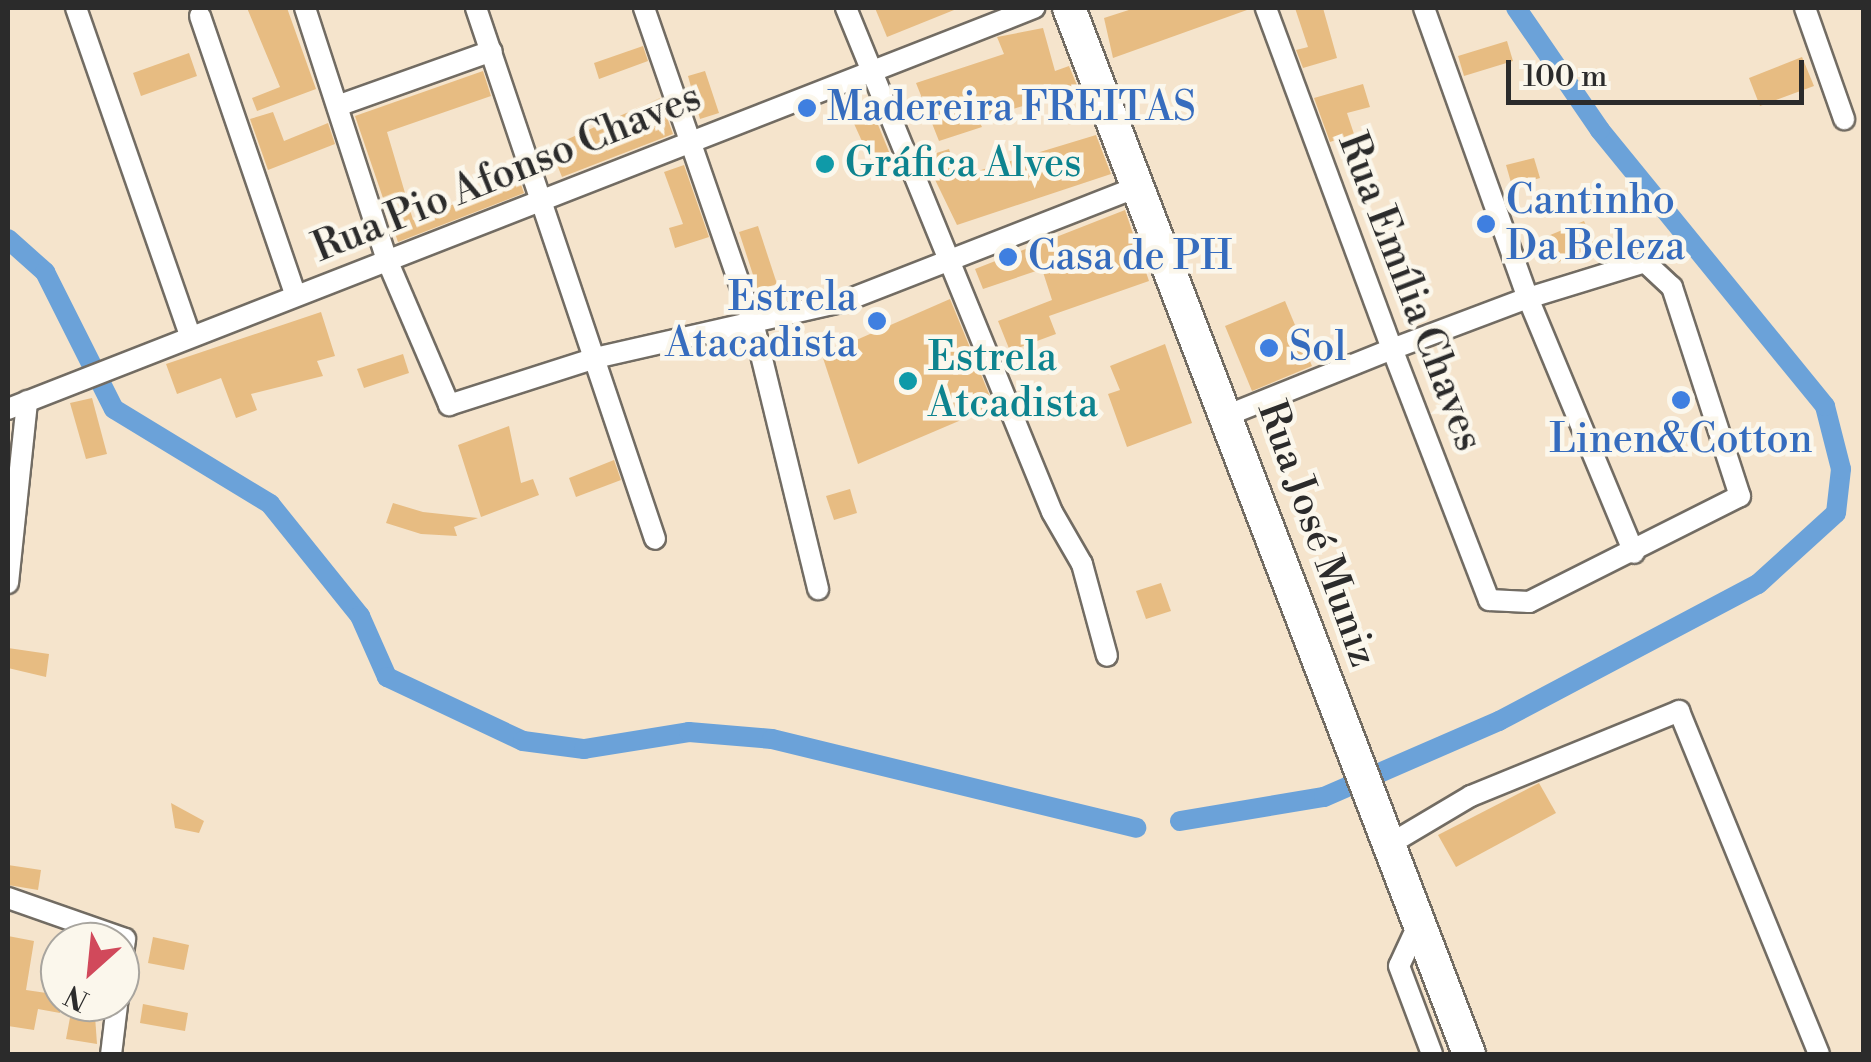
<!DOCTYPE html>
<html>
<head>
<meta charset="utf-8">
<style>
	body { margin:0 }
	#map { position:relative; width:1871px; height:1062px; overflow:hidden; background:#f5e4cc; font-family:"Libre Bodoni",serif }
	div>[style] { position:absolute }
	.canal>* { height:20px; margin:-10px; padding:0 10px; transform-origin:10px; border-radius:10px; background:#6ba2d9 }
	.building>* { inset:0; background:#e7bc82 }
	.roads { filter:drop-shadow(2px 0 #726c63) drop-shadow(-2px 0 #726c63) drop-shadow(0 2px #726c63) drop-shadow(0 -2px #726c63) }
	.street>* { height:20px; margin:-10px; padding:0 10px; transform-origin:10px; border-radius:10px; background:#fff }
	.primary>* { height:32px; margin:-16px; padding:0 16px; transform-origin:16px; border-radius:16px; background:#fff }
	.dots>* { width:28px; height:28px; translate:-50% -50%; box-sizing:border-box; border:5px solid #fbf7ec; border-radius:50% }
	span { translate:-50% -50%; white-space:nowrap; text-align:center; line-height:1.15; -webkit-text-stroke:9px #fbf7ec; paint-order:stroke }
	.shop-label { font-size:40px; color:#366cbe }
	.left { translate:0 -50%; text-align:left }
	.right { translate:-100% -50%; text-align:right }
	.culture-label { font-size:40px; color:#0d838f }
	.street-label { font-size:40px; color:#2b2b2b }
	.frame { position:absolute; inset:0; border:10px solid #2b2b2b; pointer-events:none }
	.north { position:absolute; left:40px; top:922px; width:100px; height:100px; box-sizing:border-box; background:#fbf7ec; border:2px solid #a8a59f; border-radius:50%; rotate:207deg; font-size:28px; font-weight:700; line-height:40px; text-align:center; color:#2b2b2b }
	.north::after { content:''; display:block; margin:auto; width:35px; height:45px; background:#d1495b; clip-path:polygon(50% 0,100% 100%,50% 72%,0 100%) }
	.scale { position:absolute; left:1506px; top:60px; width:298px; height:45px; box-sizing:border-box; border:5px solid #2b2b2b; border-top:0; padding-left:12px; font-size:30px; line-height:35px; white-space:nowrap; color:#2b2b2b; -webkit-text-stroke:8px #fbf7ec; paint-order:stroke }
</style>
</head>
<body>
<div id="map">
	<div class="canal">
		<i style="left:8px;top:239px;width:50px;rotate:41.7deg"></i>
		<i style="left:45px;top:272px;width:153px;rotate:63.3deg"></i>
		<i style="left:114px;top:409px;width:183px;rotate:31.3deg"></i>
		<i style="left:270px;top:504px;width:144px;rotate:51.2deg"></i>
		<i style="left:360px;top:616px;width:67px;rotate:66.1deg"></i>
		<i style="left:387px;top:677px;width:150px;rotate:25.2deg"></i>
		<i style="left:523px;top:741px;width:62px;rotate:7.5deg"></i>
		<i style="left:584px;top:749px;width:106px;rotate:-9.2deg"></i>
		<i style="left:689px;top:732px;width:83px;rotate:4.8deg"></i>
		<i style="left:772px;top:739px;width:375px;rotate:13.7deg"></i>
		<i style="left:1180px;top:821px;width:146px;rotate:-9.5deg"></i>
		<i style="left:1324px;top:797px;width:191px;rotate:-23.5deg"></i>
		<i style="left:1499px;top:721px;width:293px;rotate:-27.9deg"></i>
		<i style="left:1758px;top:584px;width:105px;rotate:-42.3deg"></i>
		<i style="left:1836px;top:513px;width:44px;rotate:-83.5deg"></i>
		<i style="left:1841px;top:469px;width:65px;rotate:-104.3deg"></i>
		<i style="left:1825px;top:406px;width:356px;rotate:-129.2deg"></i>
		<i style="left:1600px;top:130px;width:148px;rotate:-124.5deg"></i>
	</div>
	<div class="building">
		<i style="clip-path:polygon(247px 8px,287px 8px,316px 89px,257px 111px,252px 98px,280px 87px)"></i>
		<i style="clip-path:polygon(875px 8px,959px 8px,887px 37px)"></i>
		<i style="clip-path:polygon(1135px 8px,1246px 8px,1247px 10px,1113px 58px,1104px 18px)"></i>
		<i style="clip-path:polygon(1295px 8px,1323px 8px,1337px 58px,1303px 68px,1296px 50px,1308px 47px)"></i>
		<i style="clip-path:polygon(1043px 28px,1055px 71px,1069px 66px,1079px 90px,978px 119px,982px 127px,939px 141px,916px 83px,1004px 54px,997px 37px)"></i>
		<i style="clip-path:polygon(1507px 41px,1513px 61px,1464px 76px,1458px 56px)"></i>
		<i style="clip-path:polygon(643px 46px,648px 61px,599px 79px,594px 63px)"></i>
		<i style="clip-path:polygon(189px 53px,197px 76px,141px 96px,133px 73px)"></i>
		<i style="clip-path:polygon(1802px 57px,1814px 86px,1760px 106px,1749px 78px)"></i>
		<i style="clip-path:polygon(483px 71px,491px 96px,387px 132px,413px 220px,519px 179px,524px 193px,398px 242px,355px 116px)"></i>
		<i style="clip-path:polygon(705px 71px,719px 113px,700px 119px,688px 76px)"></i>
		<i style="clip-path:polygon(1363px 84px,1370px 107px,1347px 113px,1354px 134px,1330px 142px,1314px 98px)"></i>
		<i style="clip-path:polygon(660px 98px,673px 134px,562px 177px,550px 147px)"></i>
		<i style="clip-path:polygon(872px 110px,894px 164px,875px 170px,851px 117px)"></i>
		<i style="clip-path:polygon(273px 112px,284px 141px,328px 123px,335px 144px,268px 170px,250px 119px)"></i>
		<i style="clip-path:polygon(1096px 135px,1111px 174px,957px 225px,924px 157px,949px 149px,958px 177px)"></i>
		<i style="clip-path:polygon(1534px 158px,1540px 178px,1512px 186px,1506px 165px)"></i>
		<i style="clip-path:polygon(684px 165px,709px 237px,675px 248px,669px 228px,683px 224px,664px 172px)"></i>
		<i style="clip-path:polygon(1125px 210px,1149px 281px,1049px 316px,1056px 334px,1010px 351px,998px 321px,1052px 300px,1042px 269px,983px 289px,975px 269px)"></i>
		<i style="clip-path:polygon(1584px 221px,1595px 246px,1554px 264px,1543px 238px)"></i>
		<i style="clip-path:polygon(758px 226px,777px 284px,758px 290px,739px 232px)"></i>
		<i style="clip-path:polygon(950px 299px,994px 406px,858px 464px,822px 355px)"></i>
		<i style="clip-path:polygon(1285px 301px,1312px 366px,1252px 391px,1225px 326px)"></i>
		<i style="clip-path:polygon(321px 312px,335px 356px,317px 361px,323px 376px,251px 394px,257px 410px,236px 418px,221px 378px,177px 394px,166px 364px)"></i>
		<i style="clip-path:polygon(1165px 344px,1192px 423px,1127px 447px,1108px 394px,1120px 390px,1110px 366px)"></i>
		<i style="clip-path:polygon(403px 354px,409px 373px,364px 388px,357px 369px)"></i>
		<i style="clip-path:polygon(92px 398px,107px 454px,86px 459px,70px 403px)"></i>
		<i style="clip-path:polygon(509px 426px,521px 483px,533px 479px,539px 495px,481px 517px,458px 445px)"></i>
		<i style="clip-path:polygon(614px 460px,621px 480px,576px 497px,569px 478px)"></i>
		<i style="clip-path:polygon(850px 489px,857px 513px,834px 520px,826px 496px)"></i>
		<i style="clip-path:polygon(393px 503px,423px 512px,478px 518px,454px 527px,457px 536px,421px 534px,386px 523px)"></i>
		<i style="clip-path:polygon(1161px 583px,1171px 611px,1146px 619px,1136px 591px)"></i>
		<i style="clip-path:polygon(8px 648px,49px 654px,46px 677px,8px 668px)"></i>
		<i style="clip-path:polygon(1539px 783px,1556px 813px,1456px 867px,1438px 835px)"></i>
		<i style="clip-path:polygon(171px 803px,204px 821px,199px 833px,175px 828px)"></i>
		<i style="clip-path:polygon(8px 865px,41px 870px,38px 890px,8px 885px)"></i>
		<i style="clip-path:polygon(8px 936px,34px 941px,26px 990px,60px 995px,60px 1013px,38px 1009px,34px 1030px,8px 1026px)"></i>
		<i style="clip-path:polygon(153px 937px,189px 945px,184px 970px,148px 963px)"></i>
		<i style="clip-path:polygon(73px 1002px,94px 1002px,97px 1044px,66px 1039px)"></i>
		<i style="clip-path:polygon(143px 1004px,188px 1013px,185px 1031px,140px 1023px)"></i>
	</div>
	<div class="roads">
		<div class="street">
			<i style="left:76px;top:8px;width:344px;rotate:70.8deg"></i>
			<i style="left:305px;top:8px;width:265px;rotate:72deg"></i>
			<i style="left:387px;top:260px;width:158px;rotate:66.8deg"></i>
			<i style="left:449px;top:405px;width:153px;rotate:-17.8deg"></i>
			<i style="left:595px;top:358px;width:256px;rotate:-12.8deg"></i>
			<i style="left:845px;top:301px;width:314px;rotate:-21.3deg"></i>
			<i style="left:476px;top:8px;width:560px;rotate:71.37deg"></i>
			<i style="left:644px;top:8px;width:336px;rotate:70.9deg"></i>
			<i style="left:754px;top:326px;width:271px;rotate:76.3deg"></i>
			<i style="left:846px;top:8px;width:544px;rotate:67.77deg"></i>
			<i style="left:1052px;top:512px;width:60px;rotate:60deg"></i>
			<i style="left:1082px;top:564px;width:95px;rotate:74.8deg"></i>
			<i style="left:1424px;top:8px;width:308px;rotate:70.3deg"></i>
			<i style="left:1528px;top:298px;width:276px;rotate:67.4deg"></i>
			<i style="left:1805px;top:8px;width:118px;rotate:70.6deg"></i>
			<i style="left:200px;top:16px;width:294px;rotate:71.1deg"></i>
			<i style="left:340px;top:105px;width:161px;rotate:-19.6deg"></i>
			<i style="left:8px;top:409px;width:1102px;rotate:-21.35deg"></i>
			<i style="left:1228px;top:415px;width:177px;rotate:-21.9deg"></i>
			<i style="left:1392px;top:349px;width:145px;rotate:-20.6deg"></i>
			<i style="left:1528px;top:298px;width:122px;rotate:-17.1deg"></i>
			<i style="left:1645px;top:262px;width:37px;rotate:43deg"></i>
			<i style="left:1672px;top:287px;width:220px;rotate:72deg"></i>
			<i style="left:1740px;top:496px;width:236px;rotate:153.3deg"></i>
			<i style="left:1529px;top:602px;width:40px;rotate:-177.1deg"></i>
			<i style="left:1489px;top:600px;width:269px;rotate:-111.1deg"></i>
			<i style="left:1392px;top:349px;width:364px;rotate:-110.3deg"></i>
			<i style="left:8px;top:583px;width:183px;rotate:-84deg"></i>
			<i style="left:1390px;top:844px;width:94px;rotate:-30.7deg"></i>
			<i style="left:1471px;top:796px;width:225px;rotate:-22.2deg"></i>
			<i style="left:1679px;top:711px;width:370px;rotate:67.8deg"></i>
			<i style="left:8px;top:898px;width:124px;rotate:19.3deg"></i>
			<i style="left:125px;top:939px;width:116px;rotate:96.9deg"></i>
			<i style="left:1419px;top:923px;width:47px;rotate:114.9deg"></i>
			<i style="left:1399px;top:966px;width:94px;rotate:69.4deg"></i>
		</div>
		<div class="primary">
			<i style="left:1069px;top:8px;width:1120px;rotate:69.07deg"></i>
		</div>
	</div>
	<div class="dots">
		<i style="left:807px;top:108px;background:#3f7fe0"></i>
		<i style="left:825px;top:164px;background:#0f9aa8"></i>
		<i style="left:1486px;top:224px;background:#3f7fe0"></i>
		<i style="left:1008px;top:257px;background:#3f7fe0"></i>
		<i style="left:877px;top:321px;background:#3f7fe0"></i>
		<i style="left:1269px;top:348px;background:#3f7fe0"></i>
		<i style="left:908px;top:381px;background:#0f9aa8"></i>
		<i style="left:1681px;top:400px;background:#3f7fe0"></i>
	</div>
	<div class="shop-label">
		<span class="left" style="left:827px;top:108px">Madereira FREITAS</span>
		<span class="left" style="left:1506px;top:224px">Cantinho<br>Da Beleza</span>
		<span class="left" style="left:1028px;top:257px">Casa de PH</span>
		<span class="right" style="left:857px;top:321px">Estrela<br>Atacadista</span>
		<span class="left" style="left:1289px;top:348px">Sol</span>
		<span style="left:1681px;top:440px">Linen&amp;Cotton</span>
	</div>
	<div class="culture-label">
		<span class="left" style="left:845px;top:164px">Gráfica Alves</span>
		<span class="left" style="left:928px;top:381px">Estrela<br>Atcadista</span>
	</div>
	<div class="street-label">
		<span style="left:507px;top:173px;rotate:-22deg">Rua Pio Afonso Chaves</span>
		<span style="left:1410px;top:292px;rotate:69deg">Rua Emília Chaves</span>
		<span style="left:1317px;top:534px;rotate:70deg">Rua José Muniz</span>
	</div>
	<div class="frame"></div>
	<div class="north">N</div>
	<div class="scale">100 m</div>
</div>
</body>
</html>
